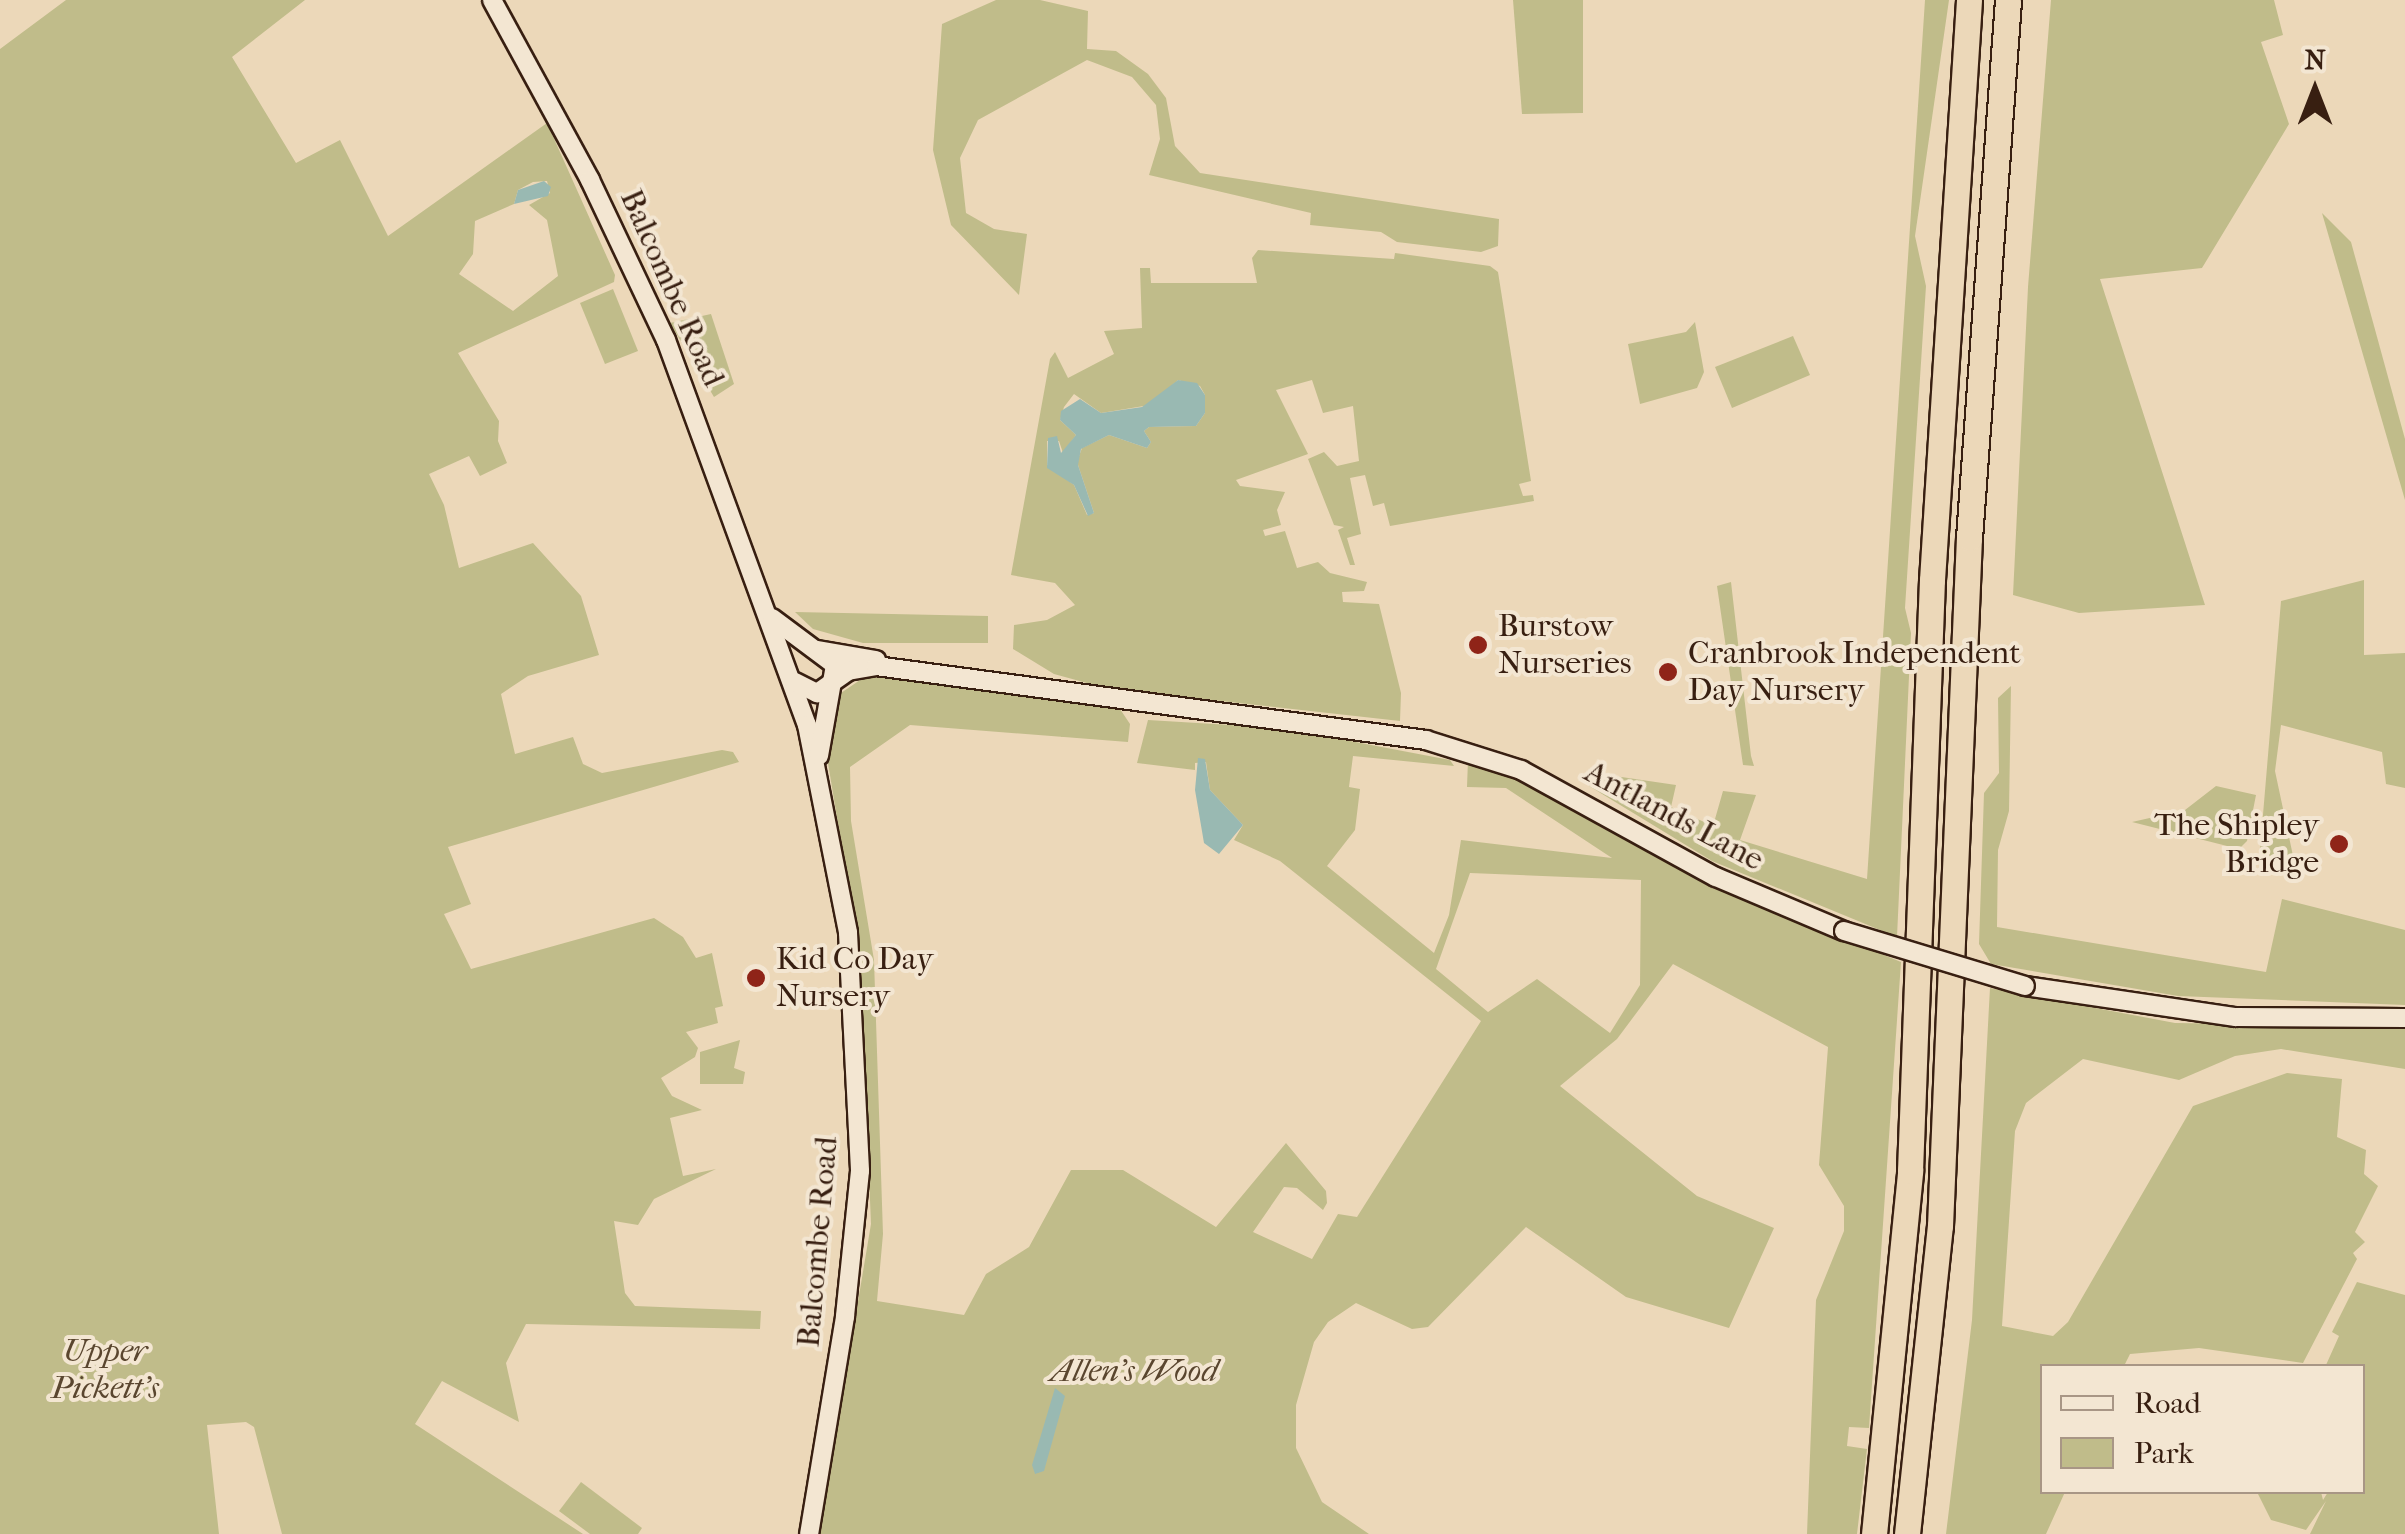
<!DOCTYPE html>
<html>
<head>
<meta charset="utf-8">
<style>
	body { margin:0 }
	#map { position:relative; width:2405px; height:1534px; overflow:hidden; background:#ecd8b9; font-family:"IM FELL French Canon",serif }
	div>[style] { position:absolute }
	.green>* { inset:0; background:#c0bc8a }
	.water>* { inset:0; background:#99b9b2 }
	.roads { filter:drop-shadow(2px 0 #381f11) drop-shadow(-2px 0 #381f11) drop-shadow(0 2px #381f11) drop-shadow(0 -2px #381f11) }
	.secondary>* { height:18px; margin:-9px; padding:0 9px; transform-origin:9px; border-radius:9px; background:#f3e6d2 }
	.motorway>* { height:25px; margin:-12.5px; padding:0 12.5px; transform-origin:12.5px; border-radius:12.5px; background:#ecd8b9 }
	.bridges { filter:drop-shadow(2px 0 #381f11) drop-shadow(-2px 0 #381f11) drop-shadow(0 2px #381f11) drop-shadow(0 -2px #381f11) }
	.secondary-bridge>* { height:18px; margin:-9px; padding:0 9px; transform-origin:9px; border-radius:9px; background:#f3e6d2 }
	.dots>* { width:28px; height:28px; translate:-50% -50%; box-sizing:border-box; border:5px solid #f3e6d2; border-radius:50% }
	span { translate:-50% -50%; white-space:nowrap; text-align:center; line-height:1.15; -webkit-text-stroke:8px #f3e6d2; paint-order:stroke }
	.street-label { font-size:32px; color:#381f11 }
	.poi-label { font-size:32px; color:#381f11 }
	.left { translate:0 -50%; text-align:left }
	.right { translate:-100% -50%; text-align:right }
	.park-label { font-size:32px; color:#5a462f; font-style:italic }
	.legend { position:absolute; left:2040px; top:1364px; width:325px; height:130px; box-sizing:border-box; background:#f3e6d2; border:2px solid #a89685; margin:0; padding:12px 18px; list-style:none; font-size:30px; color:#381f11 }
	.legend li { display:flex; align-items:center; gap:20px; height:50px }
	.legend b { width:50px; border:2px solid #a89685 }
	.north { position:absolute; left:2265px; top:40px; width:100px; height:100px; -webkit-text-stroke:8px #f3e6d2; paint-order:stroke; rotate:0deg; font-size:28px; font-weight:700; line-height:40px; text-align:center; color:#381f11 }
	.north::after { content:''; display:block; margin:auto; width:35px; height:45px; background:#381f11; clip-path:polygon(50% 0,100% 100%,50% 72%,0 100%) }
</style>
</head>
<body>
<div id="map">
	<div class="green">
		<i style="clip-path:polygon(evenodd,66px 0,305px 0,232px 57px,296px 163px,340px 140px,388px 236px,547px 123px,615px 275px,614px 282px,458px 353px,499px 421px,498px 441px,507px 463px,480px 476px,469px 456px,429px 474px,444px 505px,459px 568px,533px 543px,581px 596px,599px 655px,528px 676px,501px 694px,515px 754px,573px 737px,583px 764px,602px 773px,722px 750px,733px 752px,739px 762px,448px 847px,471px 904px,444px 914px,471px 969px,654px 918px,683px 937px,696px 958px,712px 953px,723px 1006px,715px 1008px,718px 1023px,686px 1032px,698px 1048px,695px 1057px,661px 1078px,672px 1096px,702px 1110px,670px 1118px,683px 1176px,716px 1169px,654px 1199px,638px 1225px,614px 1221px,625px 1293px,635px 1306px,761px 1311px,760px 1329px,526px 1324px,506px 1363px,519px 1422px,442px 1381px,415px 1424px,583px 1534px,282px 1534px,254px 1427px,246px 1422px,207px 1425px,219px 1534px,0 1534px,0 49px,66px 0,547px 181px,550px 193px,529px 205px,547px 220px,558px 276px,513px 311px,459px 274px,473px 254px,475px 221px,514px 204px,518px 190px,533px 182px,547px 181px)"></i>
		<i style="clip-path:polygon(996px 0,1040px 0,1088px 11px,1087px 49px,1116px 51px,1148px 74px,1166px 98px,1175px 146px,1200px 173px,1499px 219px,1498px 246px,1481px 252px,1397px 242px,1381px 232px,1310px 225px,1311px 213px,1149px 175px,1160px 139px,1156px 105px,1132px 77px,1087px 60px,978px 120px,960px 158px,966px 213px,994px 229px,1027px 234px,1019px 295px,951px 225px,933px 150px,942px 24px)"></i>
		<i style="clip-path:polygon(1513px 0,1583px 0,1583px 113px,1522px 114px)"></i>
		<i style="clip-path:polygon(1925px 0,1949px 0,1915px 236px,1926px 286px,1905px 608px,1911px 633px,1897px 937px,1712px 861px,1589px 786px,1601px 774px,1676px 785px,1671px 807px,1713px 826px,1723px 791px,1756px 795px,1740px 840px,1867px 879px)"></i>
		<i style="clip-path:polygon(2051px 0,2274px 0,2283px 35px,2261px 42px,2289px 124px,2202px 268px,2100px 279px,2205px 605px,2079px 613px,2013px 595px,2028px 287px)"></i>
		<i style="clip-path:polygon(2322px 213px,2351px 242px,2405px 439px,2405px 500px)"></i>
		<i style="clip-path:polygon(evenodd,1258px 250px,1394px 259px,1395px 253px,1490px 266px,1498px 272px,1531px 481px,1519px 484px,1523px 496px,1533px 495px,1534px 501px,1390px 526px,1384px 503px,1373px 506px,1365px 475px,1350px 478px,1361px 534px,1347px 538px,1355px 565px,1350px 565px,1338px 530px,1344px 527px,1334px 525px,1308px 459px,1324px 452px,1337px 466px,1359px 461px,1353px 406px,1323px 413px,1312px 380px,1276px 390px,1308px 454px,1236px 480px,1240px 486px,1285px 492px,1277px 510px,1281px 525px,1263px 530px,1265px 536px,1285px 531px,1297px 568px,1318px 562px,1330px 573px,1367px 582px,1364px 591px,1342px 592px,1343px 602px,1379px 604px,1401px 693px,1400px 721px,1105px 688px,1054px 674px,1013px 649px,1014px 625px,1047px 620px,1075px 605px,1055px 583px,1011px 575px,1050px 359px,1055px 352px,1068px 378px,1114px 354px,1104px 331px,1142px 328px,1140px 268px,1150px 268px,1151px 283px,1257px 283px,1252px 258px,1258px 250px,1178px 380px,1200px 386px,1205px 395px,1205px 413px,1196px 426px,1149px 427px,1144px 431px,1151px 442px,1147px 448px,1109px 435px,1082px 448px,1077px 462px,1094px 513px,1087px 515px,1074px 485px,1047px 465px,1047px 441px,1059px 441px,1063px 453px,1076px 435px,1060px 420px,1064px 407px,1074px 394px,1101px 413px,1150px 405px,1178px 380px)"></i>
		<i style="clip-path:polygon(613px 289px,638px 351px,605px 364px,580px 303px)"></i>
		<i style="clip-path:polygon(711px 314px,734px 384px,714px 397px,670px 323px)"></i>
		<i style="clip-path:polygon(1695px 322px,1704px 372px,1697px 388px,1640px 404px,1628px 344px,1686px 332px)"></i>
		<i style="clip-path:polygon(1793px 336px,1810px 375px,1732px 408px,1715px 367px)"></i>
		<i style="clip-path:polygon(2364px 580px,2364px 655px,2405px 653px,2405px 788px,2386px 784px,2382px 752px,2281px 725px,2275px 771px,2296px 870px,2294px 877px,2265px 870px,2259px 862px,2281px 601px)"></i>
		<i style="clip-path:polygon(1731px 582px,1751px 756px,1754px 766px,1743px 765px,1717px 586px)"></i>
		<i style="clip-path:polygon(795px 612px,988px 616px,988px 643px,863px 643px,813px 629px)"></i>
		<i style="clip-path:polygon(evenodd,883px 677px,1118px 706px,1130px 724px,1128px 742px,910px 725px,850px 767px,851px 821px,874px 960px,883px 1234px,877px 1301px,964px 1315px,986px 1274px,1029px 1247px,1071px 1170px,1123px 1170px,1216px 1227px,1286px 1143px,1326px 1191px,1327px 1203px,1323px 1210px,1297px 1188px,1284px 1187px,1253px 1232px,1312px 1259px,1338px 1214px,1357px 1217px,1481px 1021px,1280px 861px,1234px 840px,1243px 825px,1210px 790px,1206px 762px,1195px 763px,1195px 770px,1137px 763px,1148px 720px,1282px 728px,1450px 760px,1454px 766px,1353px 756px,1349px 787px,1360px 789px,1355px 830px,1327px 866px,1434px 953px,1449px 915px,1461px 840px,1612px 858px,1506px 788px,1467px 787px,1468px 760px,1491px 765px,1740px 896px,1901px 962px,1869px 1428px,1849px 1427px,1847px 1446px,1867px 1449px,1857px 1534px,1807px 1534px,1816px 1300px,1844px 1231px,1844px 1206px,1819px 1165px,1828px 1047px,1673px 964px,1617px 1039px,1560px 1086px,1697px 1196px,1774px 1228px,1729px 1328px,1626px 1297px,1526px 1227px,1428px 1327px,1412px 1329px,1356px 1303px,1328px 1322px,1314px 1342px,1296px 1405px,1296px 1448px,1322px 1502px,1369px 1534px,819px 1534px,871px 1224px,860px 957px,827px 757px,841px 693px,863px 678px,883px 677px,1470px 873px,1641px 880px,1640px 985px,1610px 1033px,1537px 979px,1488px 1012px,1436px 969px,1470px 873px)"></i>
		<i style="clip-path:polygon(2011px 686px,2009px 811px,1998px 850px,1997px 927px,2266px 972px,2282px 899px,2405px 930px,2405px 1005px,2178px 996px,1991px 964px,1979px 944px,1984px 793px,1999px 773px,1998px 698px)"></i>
		<i style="clip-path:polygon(2216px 786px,2256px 795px,2247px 841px,2239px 849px,2132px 822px,2185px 810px)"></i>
		<i style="clip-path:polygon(1990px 988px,2175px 1023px,2405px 1026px,2405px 1069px,2281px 1049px,2235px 1056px,2179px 1080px,2083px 1059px,2026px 1103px,2015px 1131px,2002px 1326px,2053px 1336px,2068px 1322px,2193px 1106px,2287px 1073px,2342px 1079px,2337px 1137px,2366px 1150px,2364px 1174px,2378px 1186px,2355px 1232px,2365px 1242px,2353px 1253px,2357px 1259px,2303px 1363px,2199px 1348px,2130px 1354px,2124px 1366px,2042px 1366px,2042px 1492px,2065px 1492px,2046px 1534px,1946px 1534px,1972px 1320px)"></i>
		<i style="clip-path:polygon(740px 1040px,734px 1068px,745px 1072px,743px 1084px,700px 1084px,700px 1052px)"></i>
		<i style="clip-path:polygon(2357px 1282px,2405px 1295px,2405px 1534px,2310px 1534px,2326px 1501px,2306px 1530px,2271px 1520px,2258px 1494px,2321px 1492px,2323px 1500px,2328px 1492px,2362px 1492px,2362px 1366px,2326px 1365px,2339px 1336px,2332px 1332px)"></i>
		<i style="clip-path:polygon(581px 1482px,642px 1528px,638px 1534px,590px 1534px,559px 1511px)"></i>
	</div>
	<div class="water">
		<i style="clip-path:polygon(544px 181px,551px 187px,548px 196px,514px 204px,518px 190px)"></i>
		<i style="clip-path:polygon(1178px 380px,1197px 383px,1205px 395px,1205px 413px,1196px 426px,1149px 427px,1144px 431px,1151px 442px,1147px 448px,1109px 435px,1081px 449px,1078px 465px,1094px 513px,1088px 516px,1074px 485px,1047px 468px,1048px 438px,1057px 436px,1061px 453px,1076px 435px,1060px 420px,1061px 411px,1080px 399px,1101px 413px,1142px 407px)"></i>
		<i style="clip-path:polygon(1198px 758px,1205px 759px,1210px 790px,1243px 825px,1219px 854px,1204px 843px,1195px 790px)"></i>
		<i style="clip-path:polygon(1055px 1388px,1065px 1396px,1044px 1471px,1035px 1474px,1032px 1465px)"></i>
	</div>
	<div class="roads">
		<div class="secondary">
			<i style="left:492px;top:0;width:205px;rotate:61.4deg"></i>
			<i style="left:590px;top:180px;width:177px;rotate:64.6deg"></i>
			<i style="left:666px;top:340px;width:410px;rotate:69.9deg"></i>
			<i style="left:807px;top:725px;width:212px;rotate:78.8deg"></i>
			<i style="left:848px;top:933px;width:238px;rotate:87.1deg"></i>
			<i style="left:860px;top:1171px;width:147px;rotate:95.9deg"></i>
			<i style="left:845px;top:1317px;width:220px;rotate:99.4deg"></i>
			<i style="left:772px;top:618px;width:79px;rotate:36.7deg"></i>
			<i style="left:835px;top:665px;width:92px;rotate:100deg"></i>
			<i style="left:818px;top:650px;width:59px;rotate:9.8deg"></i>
			<i style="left:795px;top:682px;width:25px;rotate:27deg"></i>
			<i style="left:817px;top:693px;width:38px;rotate:-35deg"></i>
			<i style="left:848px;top:671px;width:28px;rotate:-10deg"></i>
			<i style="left:876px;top:666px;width:555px;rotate:7.66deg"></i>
			<i style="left:1426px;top:740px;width:100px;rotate:17.5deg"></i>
			<i style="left:1521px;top:770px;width:222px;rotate:28.8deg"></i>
			<i style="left:1716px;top:877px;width:139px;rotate:22.9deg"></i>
			<i style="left:2025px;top:986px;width:213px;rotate:8.4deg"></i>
			<i style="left:2236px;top:1017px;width:169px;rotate:0.3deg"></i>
		</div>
		<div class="motorway">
			<i style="left:1874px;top:1534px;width:365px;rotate:-84.3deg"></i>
			<i style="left:1910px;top:1171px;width:591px;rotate:-87.87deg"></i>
			<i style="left:1932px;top:580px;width:581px;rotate:-86.35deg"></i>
			<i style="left:1907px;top:1534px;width:310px;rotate:-83.9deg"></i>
			<i style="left:1940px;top:1226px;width:689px;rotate:-87.59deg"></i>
			<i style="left:1969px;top:538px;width:539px;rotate:-85.85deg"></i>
		</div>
	</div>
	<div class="bridges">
		<div class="secondary-bridge">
			<i style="left:1844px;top:931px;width:189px;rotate:16.9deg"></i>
		</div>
	</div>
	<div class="dots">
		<i style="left:1478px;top:645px;background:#8f2418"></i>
		<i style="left:1668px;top:672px;background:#8f2418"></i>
		<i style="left:2339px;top:844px;background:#8f2418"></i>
		<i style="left:756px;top:978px;background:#8f2418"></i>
	</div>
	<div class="street-label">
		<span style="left:672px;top:288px;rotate:66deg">Balcombe Road</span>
		<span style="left:1674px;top:816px;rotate:28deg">Antlands Lane</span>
		<span style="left:818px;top:1242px;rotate:-85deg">Balcombe Road</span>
	</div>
	<div class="poi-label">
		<span class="left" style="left:1498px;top:645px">Burstow<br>Nurseries</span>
		<span class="left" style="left:1688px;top:672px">Cranbrook Independent<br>Day Nursery</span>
		<span class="right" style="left:2319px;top:844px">The Shipley<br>Bridge</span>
		<span class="left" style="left:776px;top:978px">Kid Co Day<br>Nursery</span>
	</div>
	<div class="park-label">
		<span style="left:105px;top:1370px">Upper<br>Pickett's</span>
		<span style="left:1134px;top:1371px">Allen's Wood</span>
	</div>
	<ul class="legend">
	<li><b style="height:12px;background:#f3e6d2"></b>Road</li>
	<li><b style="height:28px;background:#c0bc8a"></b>Park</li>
	</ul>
	<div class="north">N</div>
</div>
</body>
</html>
